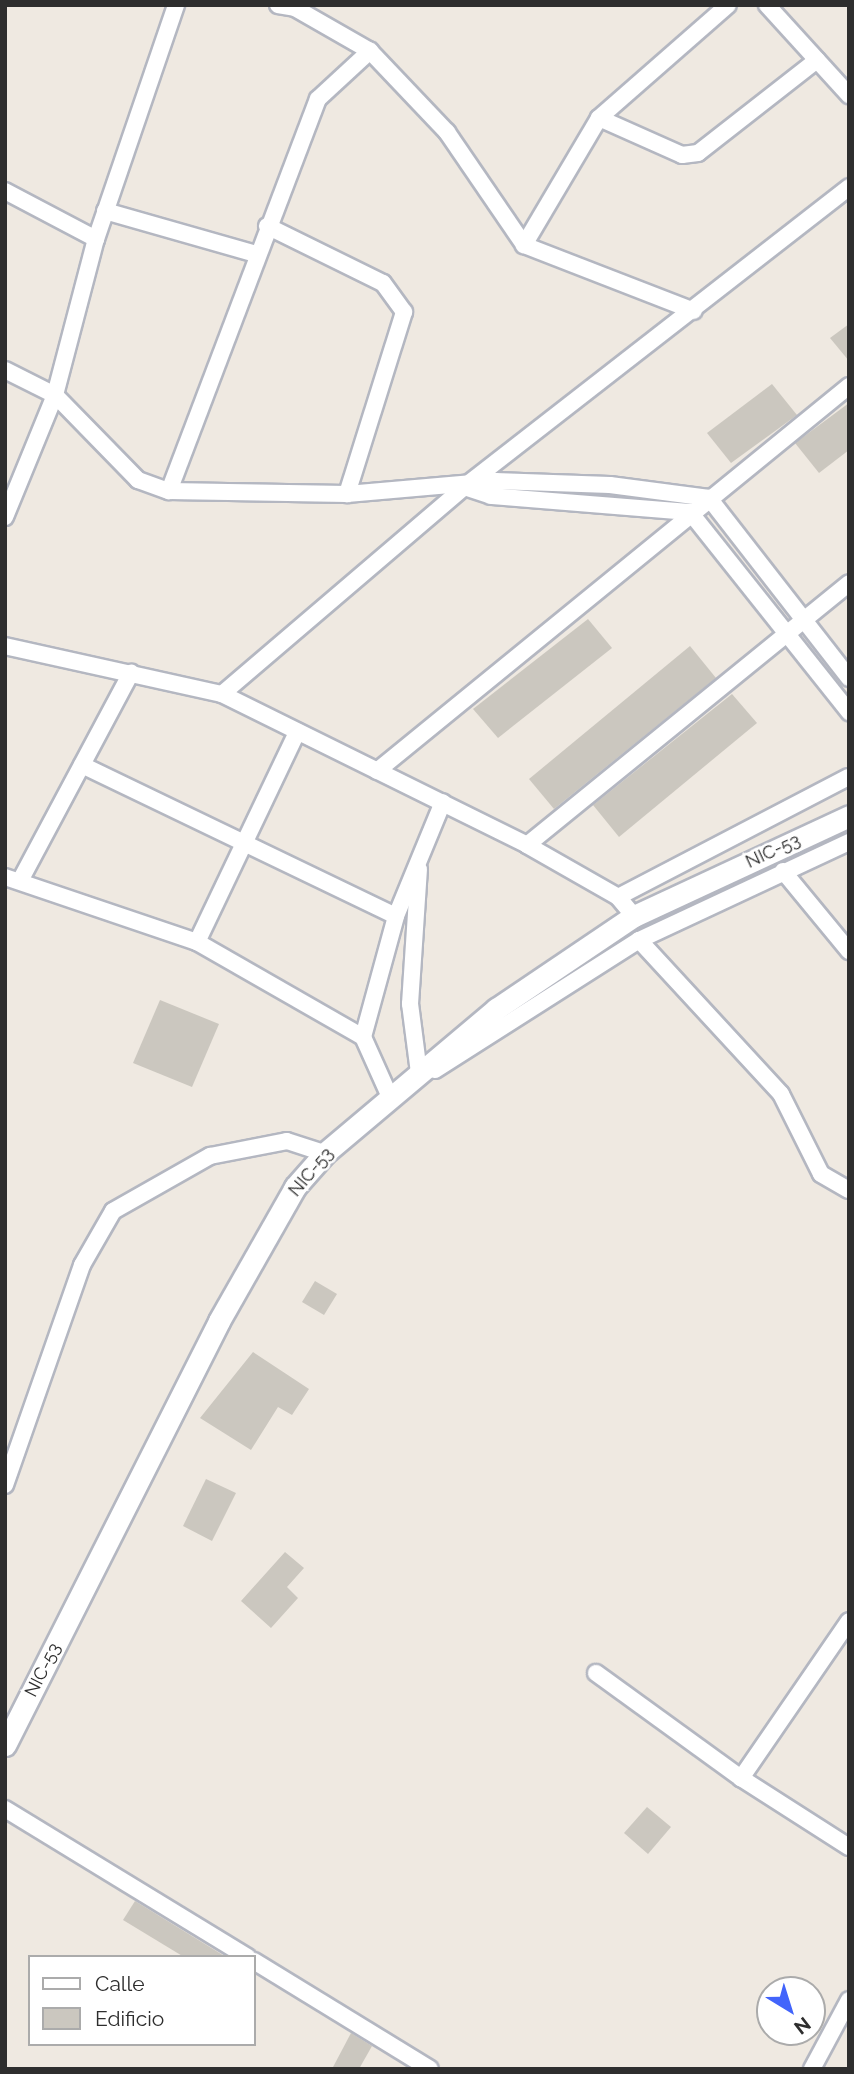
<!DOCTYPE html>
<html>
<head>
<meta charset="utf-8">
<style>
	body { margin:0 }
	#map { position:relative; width:854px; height:2074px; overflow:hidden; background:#efe9e1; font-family:Raleway,sans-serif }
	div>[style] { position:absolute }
	.building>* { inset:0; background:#cbc7bf }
	.roads { filter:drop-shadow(2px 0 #b4b7c1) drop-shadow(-2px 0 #b4b7c1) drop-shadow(0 2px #b4b7c1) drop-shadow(0 -2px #b4b7c1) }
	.street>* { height:16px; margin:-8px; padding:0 8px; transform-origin:8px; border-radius:8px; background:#fff }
	.secondary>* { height:21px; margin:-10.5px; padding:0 10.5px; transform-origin:10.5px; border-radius:10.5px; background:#fff }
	span { translate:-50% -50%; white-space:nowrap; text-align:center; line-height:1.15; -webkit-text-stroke:5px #fff; paint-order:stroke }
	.street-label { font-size:18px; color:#2e2e2e }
	.frame { position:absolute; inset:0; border:7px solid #2e2e2e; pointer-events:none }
	.legend { position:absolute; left:28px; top:1955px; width:228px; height:91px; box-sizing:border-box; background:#fff; border:2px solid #ababab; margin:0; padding:9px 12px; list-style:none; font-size:21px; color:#2e2e2e }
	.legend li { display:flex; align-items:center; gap:14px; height:35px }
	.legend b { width:35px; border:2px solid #ababab }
	.north { position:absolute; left:756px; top:1976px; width:70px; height:70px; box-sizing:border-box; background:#fff; border:2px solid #ababab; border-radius:50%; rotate:142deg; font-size:19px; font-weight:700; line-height:28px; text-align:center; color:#2e2e2e }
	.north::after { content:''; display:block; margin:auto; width:24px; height:32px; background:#4264fb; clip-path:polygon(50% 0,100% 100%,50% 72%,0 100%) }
</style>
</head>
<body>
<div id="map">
	<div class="building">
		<i style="clip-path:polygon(849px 324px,849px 361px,830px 338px)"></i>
		<i style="clip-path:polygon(772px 384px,797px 415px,731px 463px,707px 433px)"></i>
		<i style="clip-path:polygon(849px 403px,849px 450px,819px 473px,795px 443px)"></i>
		<i style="clip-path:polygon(588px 619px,612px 648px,498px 738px,473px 709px)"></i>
		<i style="clip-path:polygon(690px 646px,716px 678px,554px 809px,529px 779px)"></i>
		<i style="clip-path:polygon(732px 694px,757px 723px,619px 837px,593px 805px)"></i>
		<i style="clip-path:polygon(160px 1000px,219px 1024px,192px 1087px,133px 1063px)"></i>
		<i style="clip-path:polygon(315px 1281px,337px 1294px,324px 1315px,302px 1302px)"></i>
		<i style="clip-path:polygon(253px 1352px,309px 1389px,292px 1415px,278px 1407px,251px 1450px,200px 1418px)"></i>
		<i style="clip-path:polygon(206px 1479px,236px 1493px,212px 1541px,183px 1526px)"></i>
		<i style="clip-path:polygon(285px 1552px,304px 1568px,287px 1587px,298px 1598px,271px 1628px,241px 1601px)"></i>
		<i style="clip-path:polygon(647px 1807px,671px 1827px,648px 1854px,624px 1833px)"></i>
		<i style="clip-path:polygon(135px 1901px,226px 1957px,184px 1957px,123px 1920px)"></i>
		<i style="clip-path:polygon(351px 2033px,372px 2046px,359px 2069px,332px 2069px)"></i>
	</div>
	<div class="roads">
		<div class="street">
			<i style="left:278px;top:5px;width:17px;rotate:10deg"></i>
			<i style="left:295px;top:8px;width:86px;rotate:29.8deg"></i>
			<i style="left:370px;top:51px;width:112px;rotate:46.5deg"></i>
			<i style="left:447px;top:132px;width:137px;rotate:55.7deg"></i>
			<i style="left:524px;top:245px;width:182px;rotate:21.2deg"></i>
			<i style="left:767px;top:5px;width:122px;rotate:47.7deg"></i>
			<i style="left:599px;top:118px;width:91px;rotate:24deg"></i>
			<i style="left:682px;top:155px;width:16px;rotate:-7deg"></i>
			<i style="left:698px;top:153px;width:151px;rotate:-38deg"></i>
			<i style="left:5px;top:191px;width:103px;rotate:27.8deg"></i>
			<i style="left:105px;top:211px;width:157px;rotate:15.9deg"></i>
			<i style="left:267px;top:226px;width:129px;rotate:26.2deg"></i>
			<i style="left:383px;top:283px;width:36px;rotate:54deg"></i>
			<i style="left:404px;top:312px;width:191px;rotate:107.4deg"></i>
			<i style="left:524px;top:245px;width:147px;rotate:-59.4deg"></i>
			<i style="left:599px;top:118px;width:171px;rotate:-41.2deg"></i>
			<i style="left:5px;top:370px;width:56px;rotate:26.6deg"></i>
			<i style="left:55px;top:395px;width:119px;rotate:45.7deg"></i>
			<i style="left:138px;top:480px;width:33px;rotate:20deg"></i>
			<i style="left:169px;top:491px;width:178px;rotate:1deg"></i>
			<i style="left:347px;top:494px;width:149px;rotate:-5deg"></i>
			<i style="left:495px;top:481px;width:115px;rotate:2deg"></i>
			<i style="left:610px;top:485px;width:100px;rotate:7.5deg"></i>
			<i style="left:709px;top:498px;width:228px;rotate:52.1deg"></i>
			<i style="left:464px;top:487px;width:28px;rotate:18deg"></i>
			<i style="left:491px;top:496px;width:200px;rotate:4.6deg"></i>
			<i style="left:690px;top:512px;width:256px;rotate:51.5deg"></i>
			<i style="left:169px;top:491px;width:419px;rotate:-69.2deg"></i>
			<i style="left:318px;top:99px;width:71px;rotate:-42.7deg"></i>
			<i style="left:5px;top:517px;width:132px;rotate:-67.7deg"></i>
			<i style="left:55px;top:395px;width:161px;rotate:-75.3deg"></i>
			<i style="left:96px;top:239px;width:247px;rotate:-71.1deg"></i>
			<i style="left:5px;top:646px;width:222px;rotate:12.5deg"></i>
			<i style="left:222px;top:694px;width:340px;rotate:26.3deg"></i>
			<i style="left:527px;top:845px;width:105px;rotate:29.7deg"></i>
			<i style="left:618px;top:897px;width:25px;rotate:50deg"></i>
			<i style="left:222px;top:694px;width:318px;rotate:-40.5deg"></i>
			<i style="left:464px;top:487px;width:488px;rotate:-37.9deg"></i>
			<i style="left:82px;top:765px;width:348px;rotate:25.7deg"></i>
			<i style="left:377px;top:771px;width:609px;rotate:-39.2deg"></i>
			<i style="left:527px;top:845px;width:415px;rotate:-39.1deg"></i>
			<i style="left:783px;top:871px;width:104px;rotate:50.5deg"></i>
			<i style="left:5px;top:877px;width:203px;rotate:18.7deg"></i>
			<i style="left:197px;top:942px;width:191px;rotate:29.8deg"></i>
			<i style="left:21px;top:879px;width:234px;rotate:-61.9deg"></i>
			<i style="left:618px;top:897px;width:260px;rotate:-27.5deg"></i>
			<i style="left:639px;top:940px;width:209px;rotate:47.3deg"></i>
			<i style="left:781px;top:1094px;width:89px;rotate:63.4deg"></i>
			<i style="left:821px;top:1174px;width:32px;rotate:30deg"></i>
			<i style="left:197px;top:942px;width:233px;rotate:-64.5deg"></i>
			<i style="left:435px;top:1070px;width:242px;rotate:-32.5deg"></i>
			<i style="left:639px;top:940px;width:232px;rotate:-25deg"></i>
			<i style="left:419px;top:1073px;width:70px;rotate:-97.4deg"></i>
			<i style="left:410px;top:1004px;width:135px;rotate:-86.2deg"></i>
			<i style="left:400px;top:1090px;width:12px;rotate:145deg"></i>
			<i style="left:390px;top:1097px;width:66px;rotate:-114.2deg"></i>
			<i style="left:363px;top:1037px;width:125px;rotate:-74.7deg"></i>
			<i style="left:396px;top:916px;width:123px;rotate:-67.6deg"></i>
			<i style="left:5px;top:1485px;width:233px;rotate:-70.7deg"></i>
			<i style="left:82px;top:1265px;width:62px;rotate:-60.1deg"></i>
			<i style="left:113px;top:1211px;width:112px;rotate:-29.6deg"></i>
			<i style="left:210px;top:1156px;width:78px;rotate:-11deg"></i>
			<i style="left:287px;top:1141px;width:40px;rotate:18deg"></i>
			<i style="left:849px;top:1621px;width:191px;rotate:124.5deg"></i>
			<i style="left:741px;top:1778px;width:128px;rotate:32.6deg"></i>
			<i style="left:596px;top:1673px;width:179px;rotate:35.9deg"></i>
			<i style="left:5px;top:1809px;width:284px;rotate:31.4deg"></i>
			<i style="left:254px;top:1961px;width:206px;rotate:31.5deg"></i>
			<i style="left:812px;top:2069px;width:78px;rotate:-61.8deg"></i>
		</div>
		<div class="secondary">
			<i style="left:5px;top:1745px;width:475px;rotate:-63.2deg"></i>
			<i style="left:219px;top:1321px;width:154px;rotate:-60.4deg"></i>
			<i style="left:295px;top:1187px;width:45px;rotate:-48.6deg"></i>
			<i style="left:325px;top:1153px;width:224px;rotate:-40.1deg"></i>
			<i style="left:496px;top:1009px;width:166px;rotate:-34deg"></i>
			<i style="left:634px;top:916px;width:237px;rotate:-24.9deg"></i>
		</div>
	</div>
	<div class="street-label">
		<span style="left:773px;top:851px;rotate:-25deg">NIC-53</span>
		<span style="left:311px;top:1172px;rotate:-50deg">NIC-53</span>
		<span style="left:43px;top:1670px;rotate:-63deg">NIC-53</span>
	</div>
	<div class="frame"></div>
	<ul class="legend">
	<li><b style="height:9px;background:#fff"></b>Calle</li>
	<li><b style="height:19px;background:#cbc7bf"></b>Edificio</li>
	</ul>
	<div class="north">N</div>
</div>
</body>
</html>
